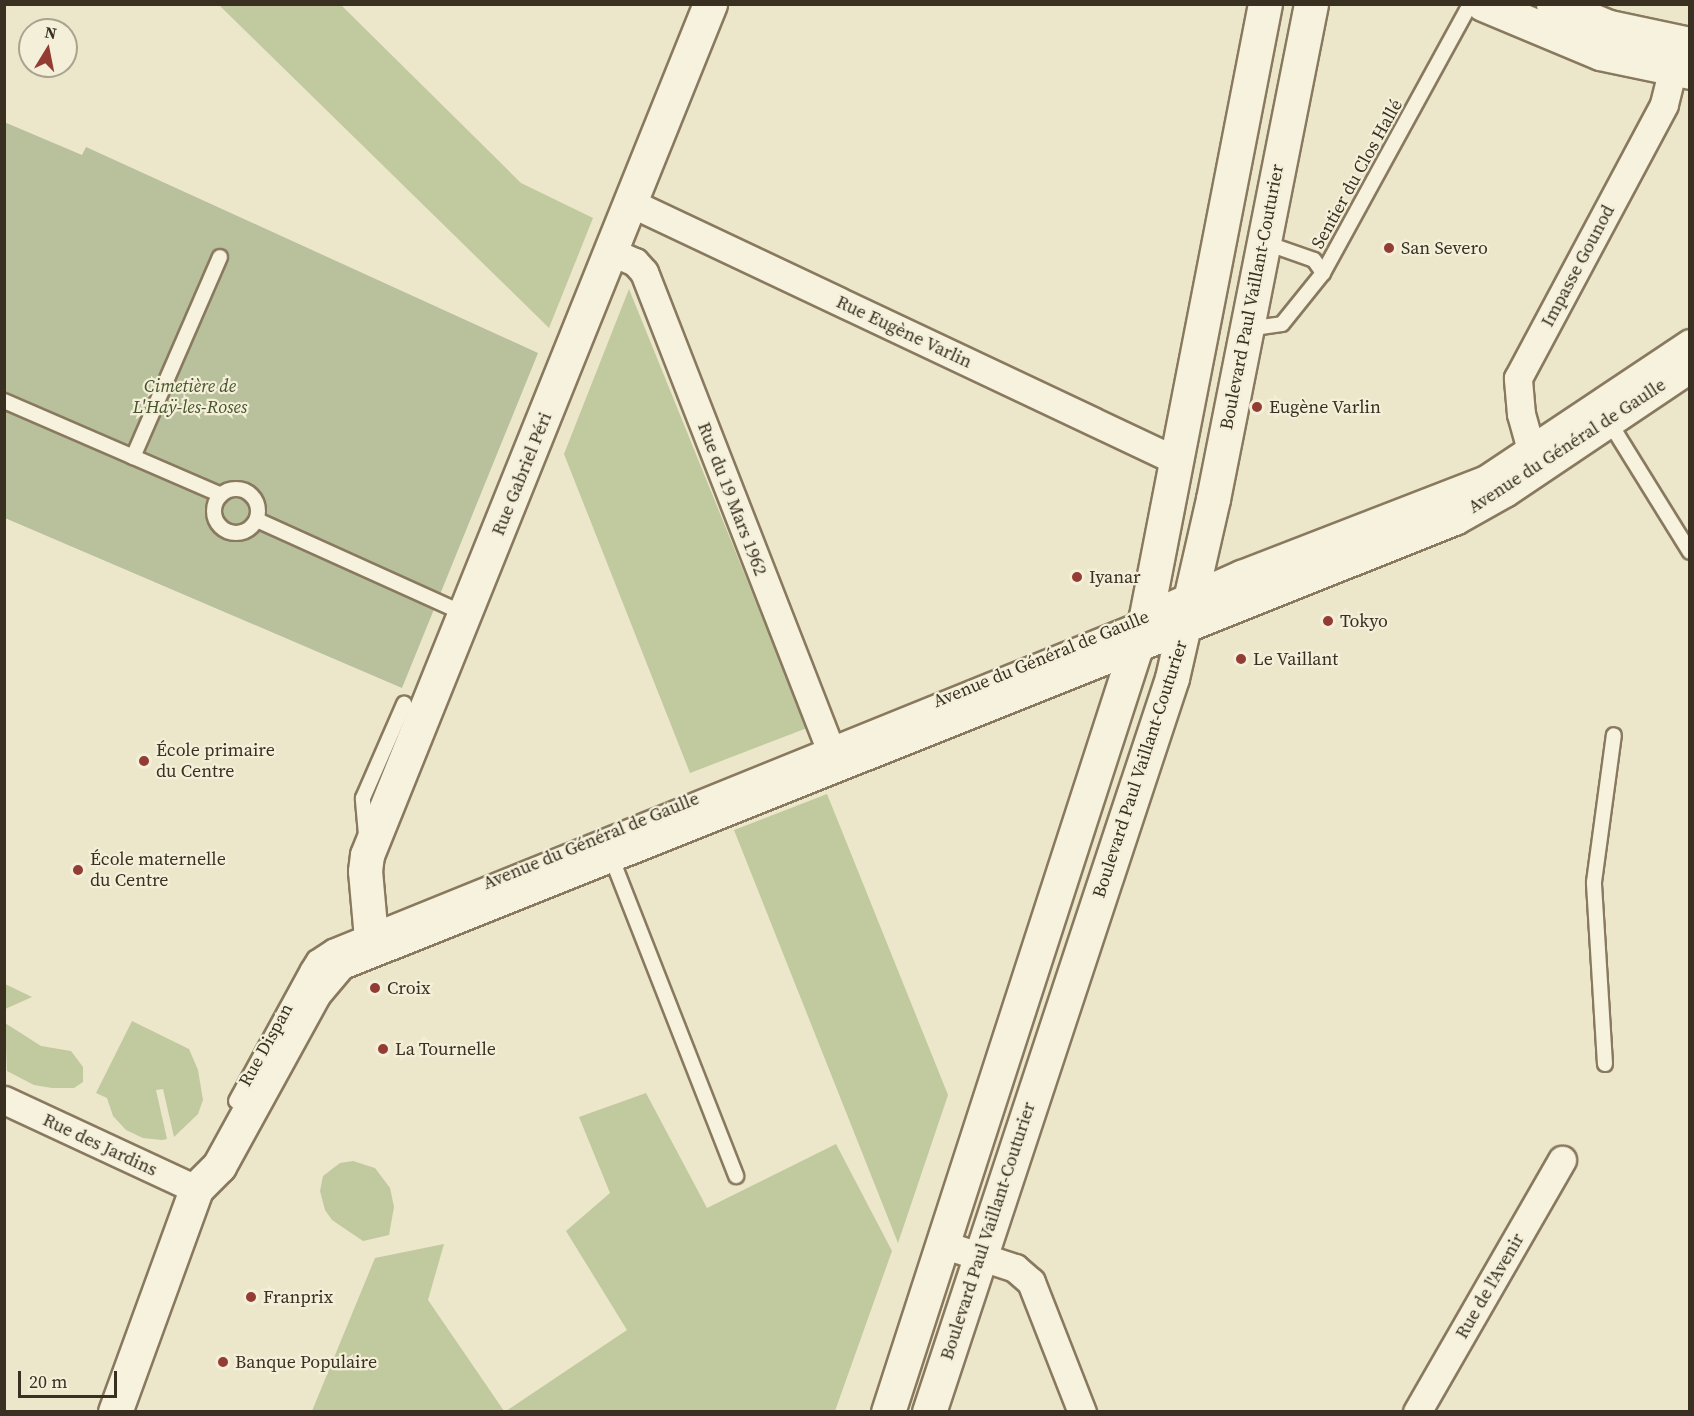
<!DOCTYPE html>
<html>
<head>
<meta charset="utf-8">
<style>
	body { margin:0 }
	#map { position:relative; width:1694px; height:1416px; overflow:hidden; background:#ece6ca; font-family:"Source Serif 4",serif }
	div>[style] { position:absolute }
	.green>* { inset:0; background:#c0ca9e }
	.cemetery>* { inset:0; background:#b8c09c }
	.roads { filter:drop-shadow(2px 0 #88795f) drop-shadow(-2px 0 #88795f) drop-shadow(0 2px #88795f) drop-shadow(0 -2px #88795f) }
	.service>* { height:14px; margin:-7px; padding:0 7px; transform-origin:7px; border-radius:7px; background:#f7f2dd }
	.service>.ring { margin:-7px; padding:0; box-sizing:content-box; background:none; border:14px solid #f7f2dd; border-radius:50% }
	.minor>* { height:27px; margin:-13.5px; padding:0 13.5px; transform-origin:13.5px; border-radius:13.5px; background:#f7f2dd }
	.tertiary>* { height:33px; margin:-16.5px; padding:0 16.5px; transform-origin:16.5px; border-radius:16.5px; background:#f7f2dd }
	.secondary>* { height:33px; margin:-16.5px; padding:0 16.5px; transform-origin:16.5px; border-radius:16.5px; background:#f7f2dd }
	.dots>* { width:16px; height:16px; translate:-50% -50%; box-sizing:border-box; border:3px solid #f4efd9; border-radius:50% }
	span { translate:-50% -50%; white-space:nowrap; text-align:center; line-height:1.15; -webkit-text-stroke:4.5px #f4efd9; paint-order:stroke }
	.street-label { font-size:18px; color:#393022 }
	.poi-label { font-size:18px; color:#393022 }
	.left { translate:0 -50%; text-align:left }
	.park-label { font-size:18px; color:#45542a; font-style:italic }
	.frame { position:absolute; inset:0; border:6px solid #393022; pointer-events:none }
	.north { position:absolute; left:18px; top:18px; width:60px; height:60px; box-sizing:border-box; background:#f4efd9; border:2px solid #a9a390; border-radius:50%; rotate:10deg; font-size:16px; font-weight:700; line-height:24px; text-align:center; color:#393022 }
	.north::after { content:''; display:block; margin:auto; width:21px; height:27px; background:#933c33; clip-path:polygon(50% 0,100% 100%,50% 72%,0 100%) }
	.scale { position:absolute; left:18px; top:1371px; width:99px; height:27px; box-sizing:border-box; border:3px solid #393022; border-top:0; padding-left:8px; font-size:18px; line-height:21px; white-space:nowrap; color:#393022; -webkit-text-stroke:4px #f4efd9; paint-order:stroke }
</style>
</head>
<body>
<div id="map">
	<div class="green">
		<i style="clip-path:polygon(219px 5px,341px 5px,521px 183px,593px 218px,549px 328px)"></i>
		<i style="clip-path:polygon(629px 289px,807px 728px,690px 773px,564px 454px)"></i>
		<i style="clip-path:polygon(827px 794px,948px 1095px,898px 1243px,734px 830px)"></i>
		<i style="clip-path:polygon(5px 984px,32px 997px,5px 1009px)"></i>
		<i style="clip-path:polygon(132px 1021px,189px 1049px,198px 1070px,203px 1100px,198px 1114px,174px 1137px,163px 1089px,156px 1090px,167px 1139px,162px 1140px,143px 1138px,126px 1130px,113px 1116px,107px 1098px,96px 1093px)"></i>
		<i style="clip-path:polygon(5px 1023px,41px 1046px,71px 1051px,83px 1067px,83px 1082px,74px 1088px,52px 1088px,34px 1085px,7px 1071px)"></i>
		<i style="clip-path:polygon(646px 1093px,707px 1208px,836px 1144px,892px 1251px,835px 1411px,506px 1411px,627px 1330px,566px 1231px,610px 1193px,579px 1117px)"></i>
		<i style="clip-path:polygon(353px 1161px,375px 1168px,390px 1188px,394px 1207px,389px 1235px,363px 1241px,332px 1220px,325px 1210px,320px 1191px,323px 1176px,340px 1163px)"></i>
		<i style="clip-path:polygon(444px 1244px,428px 1300px,504px 1411px,312px 1411px,375px 1258px)"></i>
	</div>
	<div class="cemetery">
		<i style="clip-path:polygon(4px 122px,82px 155px,86px 147px,538px 353px,402px 688px,5px 518px)"></i>
	</div>
	<div class="roads">
		<div class="service">
			<i style="left:1263px;top:242px;width:54px;rotate:19.4deg"></i>
			<i style="left:1314px;top:260px;width:16px;rotate:55deg"></i>
			<i style="left:1247px;top:329px;width:35px;rotate:-8deg"></i>
			<i style="left:1282px;top:324px;width:65px;rotate:-51.2deg"></i>
			<i style="left:1323px;top:273px;width:307px;rotate:-61.3deg"></i>
			<i style="left:4px;top:401px;width:236px;rotate:23.4deg"></i>
			<i style="left:1608px;top:420px;width:155px;rotate:58.2deg"></i>
			<i style="left:133px;top:457px;width:218px;rotate:-66.5deg"></i>
			<i class="ring" style="left:214px;top:489px;width:30px;height:30px"></i>
			<i style="left:257px;top:520px;width:228px;rotate:24.3deg"></i>
			<i style="left:366px;top:835px;width:37px;rotate:-95deg"></i>
			<i style="left:363px;top:798px;width:103px;rotate:-66.4deg"></i>
			<i style="left:610px;top:854px;width:346px;rotate:68.6deg"></i>
			<i style="left:1605px;top:1064px;width:182px;rotate:-93.5deg"></i>
			<i style="left:1594px;top:882px;width:148px;rotate:-82.3deg"></i>
			<i style="left:236px;top:1101px;width:150px;rotate:-61.4deg"></i>
			<i style="left:308px;top:969px;width:13px;rotate:-58deg"></i>
			<i style="left:315px;top:958px;width:20px;rotate:-33deg"></i>
			<i style="left:332px;top:947px;width:873px;rotate:-22.07deg"></i>
		</div>
		<div class="minor">
			<i style="left:631px;top:203px;width:604px;rotate:25.29deg"></i>
			<i style="left:610px;top:251px;width:27px;rotate:24deg"></i>
			<i style="left:635px;top:262px;width:13px;rotate:48deg"></i>
			<i style="left:644px;top:272px;width:528px;rotate:68.68deg"></i>
			<i style="left:1535px;top:464px;width:52px;rotate:-105.6deg"></i>
			<i style="left:1521px;top:414px;width:36px;rotate:-95deg"></i>
			<i style="left:1518px;top:378px;width:310px;rotate:-61.9deg"></i>
			<i style="left:1664px;top:104px;width:37px;rotate:-76deg"></i>
			<i style="left:1146px;top:616px;width:104px;rotate:-23.9deg"></i>
			<i style="left:1241px;top:574px;width:263px;rotate:-21.2deg"></i>
			<i style="left:1486px;top:479px;width:245px;rotate:-33.7deg"></i>
			<i style="left:4px;top:1100px;width:212px;rotate:24.9deg"></i>
			<i style="left:942px;top:1244px;width:77px;rotate:18.2deg"></i>
			<i style="left:1015px;top:1268px;width:21px;rotate:41deg"></i>
			<i style="left:1031px;top:1282px;width:140px;rotate:68.6deg"></i>
			<i style="left:1417px;top:1412px;width:291px;rotate:-60.1deg"></i>
		</div>
		<div class="tertiary">
			<i style="left:372px;top:949px;width:78px;rotate:-95.1deg"></i>
			<i style="left:365px;top:871px;width:16px;rotate:-83deg"></i>
			<i style="left:367px;top:855px;width:918px;rotate:-68.05deg"></i>
			<i style="left:115px;top:1412px;width:237px;rotate:-70deg"></i>
			<i style="left:196px;top:1189px;width:33px;rotate:-45deg"></i>
			<i style="left:219px;top:1166px;width:197px;rotate:-61.2deg"></i>
			<i style="left:314px;top:993px;width:39px;rotate:-50deg"></i>
			<i style="left:339px;top:963px;width:1201px;rotate:-21.76deg"></i>
			<i style="left:1454px;top:518px;width:57px;rotate:-29.2deg"></i>
			<i style="left:1504px;top:490px;width:224px;rotate:-33.9deg"></i>
		</div>
		<div class="secondary">
			<i style="left:1483px;top:4px;width:127px;rotate:22.7deg"></i>
			<i style="left:1600px;top:53px;width:92px;rotate:11.9deg"></i>
			<i style="left:1553px;top:4px;width:61px;rotate:22.3deg"></i>
			<i style="left:1609px;top:27px;width:83px;rotate:11.9deg"></i>
			<i style="left:888px;top:1412px;width:837px;rotate:-72.04deg"></i>
			<i style="left:1146px;top:616px;width:623px;rotate:-79deg"></i>
			<i style="left:929px;top:1412px;width:773px;rotate:-71.68deg"></i>
			<i style="left:1172px;top:678px;width:184px;rotate:-77.1deg"></i>
			<i style="left:1213px;top:499px;width:505px;rotate:-78.8deg"></i>
		</div>
	</div>
	<div class="dots">
		<i style="left:1389px;top:248px;background:#933c33"></i>
		<i style="left:1257px;top:407px;background:#933c33"></i>
		<i style="left:1077px;top:577px;background:#933c33"></i>
		<i style="left:1328px;top:621px;background:#933c33"></i>
		<i style="left:1241px;top:659px;background:#933c33"></i>
		<i style="left:144px;top:761px;background:#933c33"></i>
		<i style="left:78px;top:870px;background:#933c33"></i>
		<i style="left:375px;top:988px;background:#933c33"></i>
		<i style="left:383px;top:1049px;background:#933c33"></i>
		<i style="left:251px;top:1297px;background:#933c33"></i>
		<i style="left:223px;top:1362px;background:#933c33"></i>
	</div>
	<div class="street-label">
		<span style="left:1357px;top:174px;rotate:-61deg">Sentier du Clos Hallé</span>
		<span style="left:1578px;top:266px;rotate:-62deg">Impasse Gounod</span>
		<span style="left:1252px;top:297px;rotate:-79deg">Boulevard Paul Vaillant-Couturier</span>
		<span style="left:904px;top:332px;rotate:25deg">Rue Eugène Varlin</span>
		<span style="left:1567px;top:446px;rotate:-33deg">Avenue du Général de Gaulle</span>
		<span style="left:522px;top:474px;rotate:-68deg">Rue Gabriel Péri</span>
		<span style="left:732px;top:499px;rotate:69deg">Rue du 19 Mars 1962</span>
		<span style="left:1041px;top:659px;rotate:-22deg">Avenue du Général de Gaulle</span>
		<span style="left:1140px;top:769px;rotate:-72deg">Boulevard Paul Vaillant-Couturier</span>
		<span style="left:591px;top:841px;rotate:-22deg">Avenue du Général de Gaulle</span>
		<span style="left:266px;top:1045px;rotate:-61deg">Rue Dispan</span>
		<span style="left:100px;top:1145px;rotate:25deg">Rue des Jardins</span>
		<span style="left:988px;top:1231px;rotate:-72deg">Boulevard Paul Vaillant-Couturier</span>
		<span style="left:1490px;top:1286px;rotate:-60deg">Rue de l'Avenir</span>
	</div>
	<div class="poi-label">
		<span class="left" style="left:1401px;top:248px">San Severo</span>
		<span class="left" style="left:1269px;top:407px">Eugène Varlin</span>
		<span class="left" style="left:1089px;top:577px">Iyanar</span>
		<span class="left" style="left:1340px;top:621px">Tokyo</span>
		<span class="left" style="left:1253px;top:659px">Le Vaillant</span>
		<span class="left" style="left:156px;top:761px">École primaire<br>du Centre</span>
		<span class="left" style="left:90px;top:870px">École maternelle<br>du Centre</span>
		<span class="left" style="left:387px;top:988px">Croix</span>
		<span class="left" style="left:395px;top:1049px">La Tournelle</span>
		<span class="left" style="left:263px;top:1297px">Franprix</span>
		<span class="left" style="left:235px;top:1362px">Banque Populaire</span>
	</div>
	<div class="park-label">
		<span style="left:190px;top:397px">Cimetière de<br>L'Haÿ-les-Roses</span>
	</div>
	<div class="frame"></div>
	<div class="north">N</div>
	<div class="scale">20 m</div>
</div>
</body>
</html>
